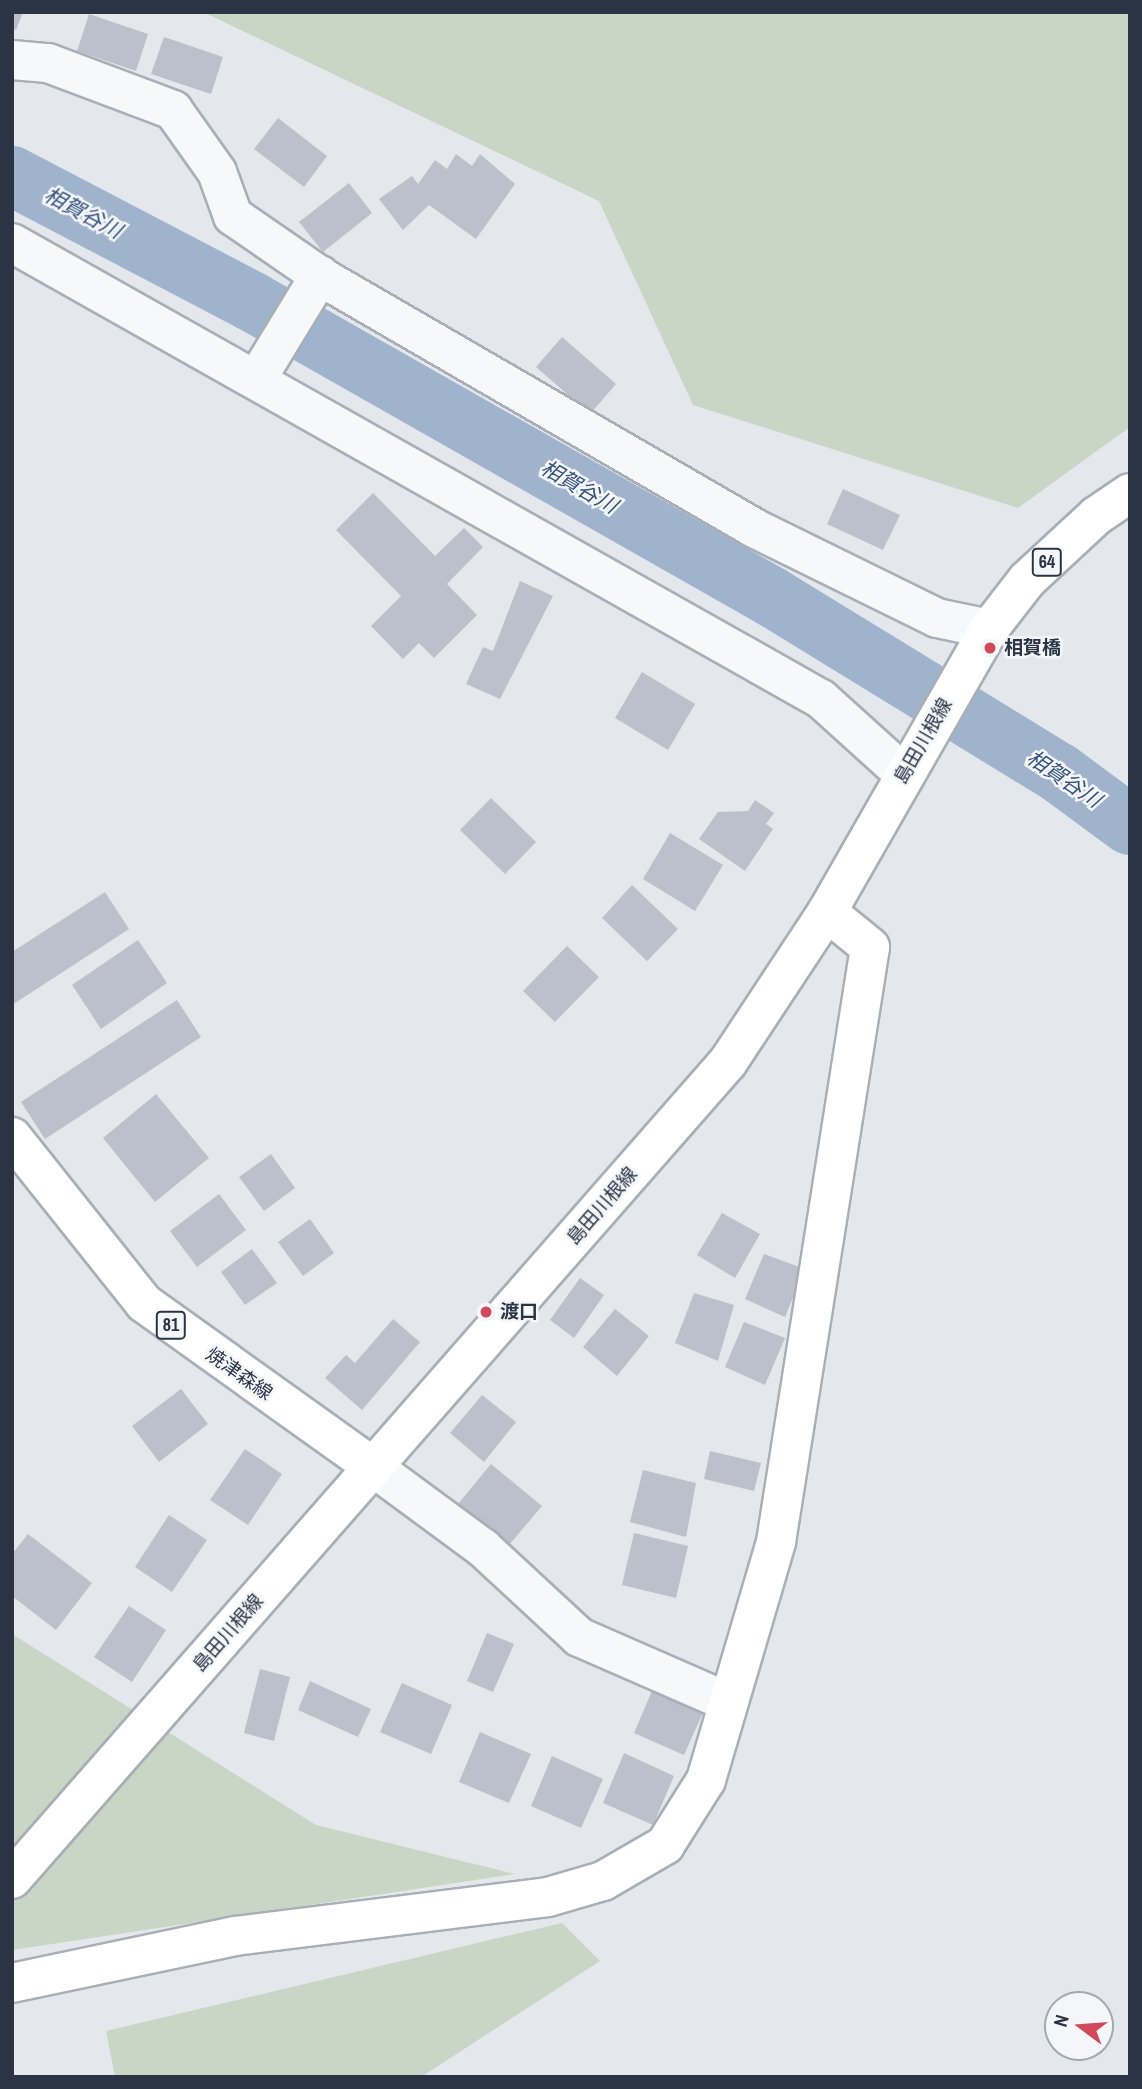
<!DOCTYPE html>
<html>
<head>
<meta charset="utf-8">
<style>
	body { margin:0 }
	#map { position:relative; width:1142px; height:2089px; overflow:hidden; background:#e4e7ec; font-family:"Archivo Narrow","Noto Sans JP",sans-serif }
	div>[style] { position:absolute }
	.green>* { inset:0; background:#c9d6c5 }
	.river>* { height:60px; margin:-30px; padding:0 30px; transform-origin:30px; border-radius:30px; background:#9fb4cc }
	.building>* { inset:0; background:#bbc0ca }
	.roads { filter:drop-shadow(2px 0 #a9aeb7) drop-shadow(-2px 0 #a9aeb7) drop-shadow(0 2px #a9aeb7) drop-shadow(0 -2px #a9aeb7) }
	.street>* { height:38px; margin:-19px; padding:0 19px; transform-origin:19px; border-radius:19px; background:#f7f8fa }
	.secondary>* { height:38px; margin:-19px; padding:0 19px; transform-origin:19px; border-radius:19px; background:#fff }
	.primary>* { height:38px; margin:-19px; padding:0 19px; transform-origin:19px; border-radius:19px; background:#fff }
	.dots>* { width:19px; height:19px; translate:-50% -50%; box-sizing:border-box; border:4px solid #f4f6f9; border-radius:50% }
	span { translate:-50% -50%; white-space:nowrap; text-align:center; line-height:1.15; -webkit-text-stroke:5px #f4f6f9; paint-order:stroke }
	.shield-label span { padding:2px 5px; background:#f4f6f9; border:2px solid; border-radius:5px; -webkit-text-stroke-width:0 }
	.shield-label { font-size:18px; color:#2b3445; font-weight:700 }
	.poi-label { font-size:19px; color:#2b3445; font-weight:700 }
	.left { translate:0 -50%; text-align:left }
	.street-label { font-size:19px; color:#2b3445 }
	.water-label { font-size:21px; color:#34527a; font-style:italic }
	.frame { position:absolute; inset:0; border:14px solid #2b3445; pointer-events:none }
	.north { position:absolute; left:1044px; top:1991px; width:70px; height:70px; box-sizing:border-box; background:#f4f6f9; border:2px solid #a4a8b1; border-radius:50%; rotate:286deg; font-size:19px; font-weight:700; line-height:28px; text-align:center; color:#2b3445 }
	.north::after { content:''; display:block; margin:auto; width:24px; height:32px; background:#d1495b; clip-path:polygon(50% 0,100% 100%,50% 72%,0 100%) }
</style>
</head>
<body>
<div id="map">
	<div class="green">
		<i style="clip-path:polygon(203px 12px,1130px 12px,1130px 427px,1018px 508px,693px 405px,599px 201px)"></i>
		<i style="clip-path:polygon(12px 1634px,316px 1825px,515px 1874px,12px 1950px)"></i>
		<i style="clip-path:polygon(562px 1923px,600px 1961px,421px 2077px,115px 2077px,106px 2031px)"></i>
	</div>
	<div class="river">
		<i style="left:12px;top:176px;width:270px;rotate:27.6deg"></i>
		<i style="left:251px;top:301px;width:599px;rotate:29.6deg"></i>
		<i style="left:772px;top:597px;width:335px;rotate:31.5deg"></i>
		<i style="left:1058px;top:772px;width:89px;rotate:36.4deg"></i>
	</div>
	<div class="building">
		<i style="clip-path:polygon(12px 12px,23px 12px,16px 30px,12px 28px)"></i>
		<i style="clip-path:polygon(89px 14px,148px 34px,136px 71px,77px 51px)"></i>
		<i style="clip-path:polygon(164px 37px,223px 57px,211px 94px,151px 74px)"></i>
		<i style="clip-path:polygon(278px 118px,327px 156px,304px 187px,254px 149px)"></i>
		<i style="clip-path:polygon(456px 154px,472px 166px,480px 154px,515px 184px,476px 239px,429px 205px,403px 230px,379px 199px,412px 176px,418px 184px,435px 160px,447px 169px)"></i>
		<i style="clip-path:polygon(349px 183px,372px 213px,323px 252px,299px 222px)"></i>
		<i style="clip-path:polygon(562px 337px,616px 384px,590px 414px,536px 367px)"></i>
		<i style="clip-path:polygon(843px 489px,900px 515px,883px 550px,827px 524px)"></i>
		<i style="clip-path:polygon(373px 493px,435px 556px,464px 528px,483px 547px,447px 584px,477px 615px,434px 658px,419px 643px,403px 659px,371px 626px,401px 596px,336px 530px)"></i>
		<i style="clip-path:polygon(520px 581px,553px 596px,500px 699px,466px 684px,483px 647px,493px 651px)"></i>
		<i style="clip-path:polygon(642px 672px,695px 704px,668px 750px,615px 718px)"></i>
		<i style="clip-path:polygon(491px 798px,536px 842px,505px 874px,460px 830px)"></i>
		<i style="clip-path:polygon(755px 800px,774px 813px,766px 824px,773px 829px,745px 871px,699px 839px,718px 812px,748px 811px)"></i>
		<i style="clip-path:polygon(670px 833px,723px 865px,695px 911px,643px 879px)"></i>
		<i style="clip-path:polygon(632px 885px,678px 929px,647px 961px,602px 918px)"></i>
		<i style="clip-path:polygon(105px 892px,129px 929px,12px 1005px,12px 952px)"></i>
		<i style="clip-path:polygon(138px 940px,167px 983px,101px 1029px,72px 985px)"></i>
		<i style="clip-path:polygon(567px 946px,599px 977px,555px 1022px,523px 991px)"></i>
		<i style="clip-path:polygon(177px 1000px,201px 1037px,45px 1139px,21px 1102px)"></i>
		<i style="clip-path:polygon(156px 1094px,209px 1158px,155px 1202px,103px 1138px)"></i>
		<i style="clip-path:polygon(271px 1154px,295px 1188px,264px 1211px,239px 1177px)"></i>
		<i style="clip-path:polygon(219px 1194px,246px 1230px,197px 1267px,170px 1231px)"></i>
		<i style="clip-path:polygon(722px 1213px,760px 1234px,735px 1278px,697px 1255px)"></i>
		<i style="clip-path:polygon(310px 1219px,334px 1253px,303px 1276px,278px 1242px)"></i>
		<i style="clip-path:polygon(252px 1249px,277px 1283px,245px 1305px,221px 1272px)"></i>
		<i style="clip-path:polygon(764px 1254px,805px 1269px,785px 1317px,745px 1299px)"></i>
		<i style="clip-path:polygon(580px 1278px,604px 1295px,574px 1338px,550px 1320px)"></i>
		<i style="clip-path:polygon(694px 1293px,734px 1305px,718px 1361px,675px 1343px)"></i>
		<i style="clip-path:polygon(615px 1309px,649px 1336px,617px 1376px,583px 1347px)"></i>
		<i style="clip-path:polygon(393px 1319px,420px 1342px,362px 1410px,325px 1378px,346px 1355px,355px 1363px)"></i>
		<i style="clip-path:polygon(744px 1322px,785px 1338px,765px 1385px,725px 1367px)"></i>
		<i style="clip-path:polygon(181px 1389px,208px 1424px,159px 1462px,132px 1426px)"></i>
		<i style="clip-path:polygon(482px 1395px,516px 1422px,484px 1462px,450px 1433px)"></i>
		<i style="clip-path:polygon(245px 1449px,282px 1474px,248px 1525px,210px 1500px)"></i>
		<i style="clip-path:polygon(710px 1451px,761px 1463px,754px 1491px,704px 1479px)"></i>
		<i style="clip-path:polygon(491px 1464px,542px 1506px,509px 1545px,458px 1504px)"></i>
		<i style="clip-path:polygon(643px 1470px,696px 1483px,686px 1537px,630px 1522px)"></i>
		<i style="clip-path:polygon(169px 1515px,207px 1540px,172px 1592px,135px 1567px)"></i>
		<i style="clip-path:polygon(634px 1533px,688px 1546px,676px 1598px,622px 1585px)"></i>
		<i style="clip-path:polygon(28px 1534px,92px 1583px,56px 1630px,12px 1596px,12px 1554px)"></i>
		<i style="clip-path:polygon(129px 1606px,166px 1630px,132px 1682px,94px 1657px)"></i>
		<i style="clip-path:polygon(487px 1633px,514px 1644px,493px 1692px,467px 1681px)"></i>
		<i style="clip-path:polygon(260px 1669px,290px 1677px,274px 1741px,244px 1733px)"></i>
		<i style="clip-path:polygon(310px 1681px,371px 1709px,358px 1737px,298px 1710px)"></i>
		<i style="clip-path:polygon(402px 1683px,452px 1705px,431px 1754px,380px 1732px)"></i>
		<i style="clip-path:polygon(655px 1684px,706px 1706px,684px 1755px,634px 1733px)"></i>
		<i style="clip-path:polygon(480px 1732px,531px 1754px,509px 1803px,459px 1782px)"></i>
		<i style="clip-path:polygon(624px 1753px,674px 1776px,653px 1825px,603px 1803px)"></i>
		<i style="clip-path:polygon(552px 1756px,603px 1779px,581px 1828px,531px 1806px)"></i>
	</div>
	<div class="roads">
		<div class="street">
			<i style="left:12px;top:60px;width:36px;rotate:5deg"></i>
			<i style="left:48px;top:63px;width:134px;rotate:20.6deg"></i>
			<i style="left:173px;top:110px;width:76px;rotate:54.6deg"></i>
			<i style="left:217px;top:172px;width:47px;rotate:70deg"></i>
			<i style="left:233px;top:216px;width:109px;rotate:34.6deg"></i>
			<i style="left:323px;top:278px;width:498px;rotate:30.1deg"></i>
			<i style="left:754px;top:528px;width:204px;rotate:26.2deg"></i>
			<i style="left:937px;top:618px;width:53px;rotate:11.9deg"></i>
			<i style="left:12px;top:243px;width:929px;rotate:29.41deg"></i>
			<i style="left:821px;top:699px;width:112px;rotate:42.1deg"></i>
			<i style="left:256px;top:380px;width:123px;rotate:-58.6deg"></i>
			<i style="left:373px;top:1467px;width:137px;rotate:36.4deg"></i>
			<i style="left:483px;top:1548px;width:131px;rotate:42.8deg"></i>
			<i style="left:579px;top:1637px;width:163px;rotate:23.6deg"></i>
		</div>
		<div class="secondary">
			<i style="left:12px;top:1983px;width:228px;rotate:-11.9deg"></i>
			<i style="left:235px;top:1936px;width:315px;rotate:-7.1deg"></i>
			<i style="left:548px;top:1897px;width:57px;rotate:-16.2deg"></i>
			<i style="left:603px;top:1881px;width:72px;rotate:-30.1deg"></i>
			<i style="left:665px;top:1845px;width:77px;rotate:-57.8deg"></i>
			<i style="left:706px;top:1780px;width:248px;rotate:-73.6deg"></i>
			<i style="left:776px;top:1542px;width:602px;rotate:-81.02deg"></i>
			<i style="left:870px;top:947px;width:55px;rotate:-140.9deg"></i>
		</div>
		<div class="primary">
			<i style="left:12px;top:1137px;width:212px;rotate:51.5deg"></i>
			<i style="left:144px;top:1303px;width:282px;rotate:35.6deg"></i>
			<i style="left:12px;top:1879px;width:1086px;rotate:-48.77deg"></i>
			<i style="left:728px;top:1062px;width:180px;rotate:-56.6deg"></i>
			<i style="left:827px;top:912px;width:326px;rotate:-60.2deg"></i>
			<i style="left:989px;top:629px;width:62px;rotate:-52.2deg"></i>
			<i style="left:1027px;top:580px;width:94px;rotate:-42.8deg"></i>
			<i style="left:1096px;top:516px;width:41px;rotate:-34.1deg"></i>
		</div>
	</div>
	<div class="dots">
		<i style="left:990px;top:648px;background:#d1495b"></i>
		<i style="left:486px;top:1312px;background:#d1495b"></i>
	</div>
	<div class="shield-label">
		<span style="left:1047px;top:562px">64</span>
		<span style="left:171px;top:1325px">81</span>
	</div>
	<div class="poi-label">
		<span class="left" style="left:1004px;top:648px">相賀橋</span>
		<span class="left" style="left:500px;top:1312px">渡口</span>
	</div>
	<div class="street-label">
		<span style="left:923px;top:741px;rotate:-60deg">島田川根線</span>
		<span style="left:602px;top:1206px;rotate:-49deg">島田川根線</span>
		<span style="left:239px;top:1374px;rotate:35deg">焼津森線</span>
		<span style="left:228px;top:1633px;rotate:-49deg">島田川根線</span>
	</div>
	<div class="water-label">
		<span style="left:83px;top:213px;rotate:28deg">相賀谷川</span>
		<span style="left:579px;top:487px;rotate:30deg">相賀谷川</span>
		<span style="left:1064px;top:779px;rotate:34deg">相賀谷川</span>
	</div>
	<div class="frame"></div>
	<div class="north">N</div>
</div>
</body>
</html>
